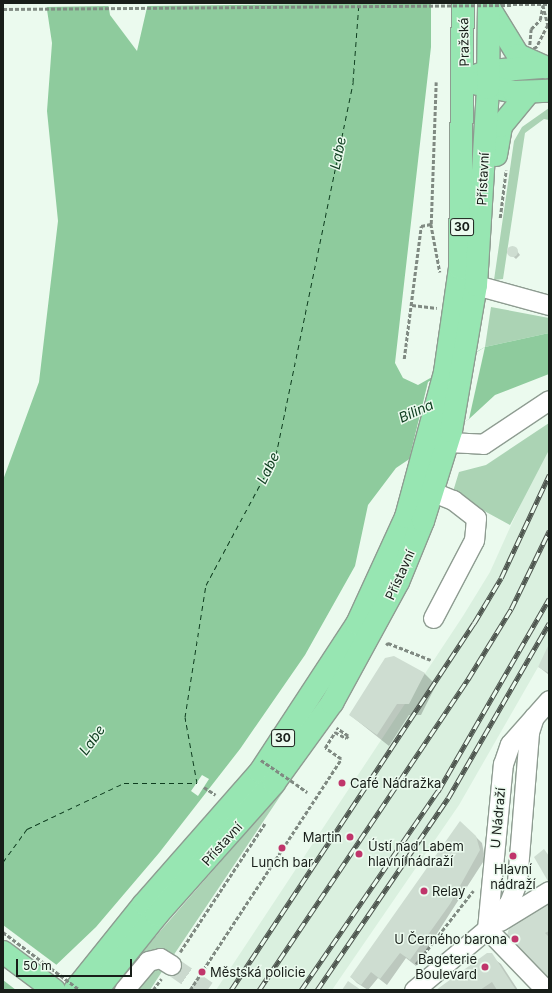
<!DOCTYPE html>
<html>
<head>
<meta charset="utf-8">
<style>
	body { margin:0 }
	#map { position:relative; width:552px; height:993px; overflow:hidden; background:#ebfaee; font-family:Inter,sans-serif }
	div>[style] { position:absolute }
	.built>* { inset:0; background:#daf0df }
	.green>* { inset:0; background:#abd3b4 }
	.water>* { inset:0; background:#8ecb9d }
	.pier>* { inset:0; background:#ebfaee }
	.shadow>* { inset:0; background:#0003 }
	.ferry>* { height:1px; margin-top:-0.5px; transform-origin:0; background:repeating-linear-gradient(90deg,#0e3d1f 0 5px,transparent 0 9px) }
	.building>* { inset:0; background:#ceddd1 }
	.round { border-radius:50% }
	.minor-tunnel>* { height:19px; margin-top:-9.5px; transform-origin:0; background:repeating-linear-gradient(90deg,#cbd9ce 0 19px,transparent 0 29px) }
	.path>* { height:2.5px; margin-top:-1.25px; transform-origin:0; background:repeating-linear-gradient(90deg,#808a82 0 4px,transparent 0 6px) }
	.roads { filter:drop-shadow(1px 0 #8e9c91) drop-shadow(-1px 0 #8e9c91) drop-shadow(0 1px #8e9c91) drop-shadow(0 -1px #8e9c91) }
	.minor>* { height:19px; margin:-9.5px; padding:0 9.5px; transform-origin:9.5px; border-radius:9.5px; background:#fff }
	.major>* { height:22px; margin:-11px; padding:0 11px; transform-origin:11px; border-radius:11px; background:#97e6b2 }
	.rail>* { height:4.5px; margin-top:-2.25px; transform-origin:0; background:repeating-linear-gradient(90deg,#ebfaee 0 9px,#4e564f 0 18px); box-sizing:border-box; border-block:1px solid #4e564f }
	.path-bridge>* { height:2.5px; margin-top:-1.25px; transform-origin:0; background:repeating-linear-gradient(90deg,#808a82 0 4px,transparent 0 6px) }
	.dots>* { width:11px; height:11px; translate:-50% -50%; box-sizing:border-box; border:2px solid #ebfaee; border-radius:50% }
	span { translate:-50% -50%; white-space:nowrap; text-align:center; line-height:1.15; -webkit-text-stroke:3px #ebfaee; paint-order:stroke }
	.shield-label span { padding:1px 3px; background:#ebfaee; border:1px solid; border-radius:3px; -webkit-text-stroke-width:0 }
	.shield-label { font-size:12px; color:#181e19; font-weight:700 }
	.street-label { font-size:13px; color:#181e19 }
	.poi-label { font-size:13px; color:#181e19 }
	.left { translate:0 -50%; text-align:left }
	.right { translate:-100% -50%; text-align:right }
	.water-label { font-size:14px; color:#0e3d1f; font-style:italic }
	.frame { position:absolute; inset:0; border:4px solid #181e19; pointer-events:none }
	.scale { position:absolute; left:16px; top:959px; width:116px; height:18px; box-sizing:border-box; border:2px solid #181e19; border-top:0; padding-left:5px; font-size:12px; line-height:14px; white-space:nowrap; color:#181e19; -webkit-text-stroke:3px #ebfaee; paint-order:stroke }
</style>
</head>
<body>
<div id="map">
	<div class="built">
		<i style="clip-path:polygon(549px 441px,549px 648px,459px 805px,332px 990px,216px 990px,463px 616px,490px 572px)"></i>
	</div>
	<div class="green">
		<i style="clip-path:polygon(549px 108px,549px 120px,544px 119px,525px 133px,503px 279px,494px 280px,514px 141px,522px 127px)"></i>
		<i style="clip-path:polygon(491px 307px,549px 318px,549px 333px,485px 347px)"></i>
		<i style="clip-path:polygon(549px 423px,549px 450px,510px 525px,466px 501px,451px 498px,459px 472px,486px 465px)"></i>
		<i style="clip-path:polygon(289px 783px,171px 959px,145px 953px,136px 959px)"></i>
		<i style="clip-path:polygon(158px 968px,163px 970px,150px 990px,132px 990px,147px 971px)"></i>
	</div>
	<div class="water">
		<i style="clip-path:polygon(46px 3px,108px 3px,110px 15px,137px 51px,148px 3px,431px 3px,431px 47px,395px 363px,403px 378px,418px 385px,485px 347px,549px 333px,549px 374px,495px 395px,469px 419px,396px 468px,368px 505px,355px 566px,305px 655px,240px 749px,159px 853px,96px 927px,53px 968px,37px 990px,3px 990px,3px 480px,39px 382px,58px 221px,47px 111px,52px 43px)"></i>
	</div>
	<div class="pier">
		<i style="clip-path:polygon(44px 3px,110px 3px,110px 6px,44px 7px)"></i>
		<i style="clip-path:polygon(146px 3px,404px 3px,146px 6px)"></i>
		<i style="clip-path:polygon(485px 347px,469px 419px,409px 460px,428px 382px)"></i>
		<i style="clip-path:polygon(202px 775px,209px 779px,198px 796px,191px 791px)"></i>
		<i style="clip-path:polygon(3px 925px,58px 966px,40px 990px,16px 990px,3px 980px)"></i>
	</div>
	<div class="shadow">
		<i style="clip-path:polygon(514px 247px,520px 255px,516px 259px,508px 252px)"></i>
		<i style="clip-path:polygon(549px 648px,549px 675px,539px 667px)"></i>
		<i style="clip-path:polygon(424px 673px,436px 685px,421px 715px,409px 715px,389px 746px,350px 715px)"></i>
		<i style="clip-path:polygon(475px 836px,482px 843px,485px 859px,416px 966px,406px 958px,387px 985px,378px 978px,368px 990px,357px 983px,351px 977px)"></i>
		<i style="clip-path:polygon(549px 903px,549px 981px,508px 935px)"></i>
		<i style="clip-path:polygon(487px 954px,501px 964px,518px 990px,438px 990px)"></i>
	</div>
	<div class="ferry">
		<i style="left:3px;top:862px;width:41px;rotate:-54deg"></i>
		<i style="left:27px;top:829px;width:107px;rotate:-25.4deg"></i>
		<i style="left:124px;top:783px;width:73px"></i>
		<i style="left:197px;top:783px;width:67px;rotate:-100.3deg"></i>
		<i style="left:185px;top:717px;width:134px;rotate:-81deg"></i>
		<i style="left:206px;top:585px;width:148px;rotate:-61.7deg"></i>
		<i style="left:276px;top:455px;width:381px;rotate:-78.3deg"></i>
		<i style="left:353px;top:82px;width:79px;rotate:-85.7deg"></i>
	</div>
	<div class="building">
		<i class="round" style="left:506.5px;top:245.5px;width:11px;height:11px"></i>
		<i style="clip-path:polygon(549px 644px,549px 673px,538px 667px)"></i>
		<i style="clip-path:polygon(394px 656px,425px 673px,409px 704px,397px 704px,377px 735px,349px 715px,385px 658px)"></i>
		<i style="clip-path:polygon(460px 821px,476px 836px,480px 850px,450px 904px,410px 960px,400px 953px,380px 979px,371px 972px,361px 985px,350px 977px)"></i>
		<i style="clip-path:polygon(544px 849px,549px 856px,549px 883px,534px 857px)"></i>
		<i style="clip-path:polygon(549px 901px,549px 931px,545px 933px,549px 937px,549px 983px,507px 936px,509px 928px)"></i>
		<i style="clip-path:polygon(487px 953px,492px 953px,516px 990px,497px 990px,492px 982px,480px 990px,436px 990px)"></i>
		<i style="clip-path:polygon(348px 981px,361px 990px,342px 990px)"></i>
	</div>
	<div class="minor-tunnel">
		<i style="left:171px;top:965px;width:44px;rotate:34.8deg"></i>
	</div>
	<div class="path">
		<i style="left:513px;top:5px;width:36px"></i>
		<i style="left:543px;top:5px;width:21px;rotate:76deg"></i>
		<i style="left:548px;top:25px;width:25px;rotate:117deg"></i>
		<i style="left:537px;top:47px;width:9px;rotate:153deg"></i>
		<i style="left:529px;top:51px;width:22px;rotate:-85deg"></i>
		<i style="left:531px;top:29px;width:13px;rotate:-45deg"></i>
		<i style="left:540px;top:20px;width:15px;rotate:-79deg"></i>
		<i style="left:500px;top:218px;width:48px;rotate:-82.9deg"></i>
		<i style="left:431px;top:224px;width:142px;rotate:-88deg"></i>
		<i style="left:412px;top:305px;width:25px;rotate:7deg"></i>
		<i style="left:404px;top:359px;width:134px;rotate:-82.7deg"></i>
		<i style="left:421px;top:226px;width:10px;rotate:-11deg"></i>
		<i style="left:431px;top:224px;width:49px;rotate:79.4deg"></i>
		<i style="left:386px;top:645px;width:3px;rotate:-45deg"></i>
		<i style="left:388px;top:643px;width:46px;rotate:21.6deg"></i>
		<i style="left:296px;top:784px;width:14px;rotate:36deg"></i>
		<i style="left:204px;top:787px;width:14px;rotate:34deg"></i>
		<i style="left:180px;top:952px;width:154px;rotate:-56.6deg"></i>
		<i style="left:416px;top:964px;width:93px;rotate:-52deg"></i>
		<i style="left:153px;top:990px;width:14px;rotate:-54deg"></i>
		<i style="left:190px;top:990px;width:276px;rotate:-56.8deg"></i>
		<i style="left:341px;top:759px;width:19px;rotate:-145deg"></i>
		<i style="left:325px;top:748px;width:19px;rotate:-58deg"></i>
		<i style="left:335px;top:732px;width:13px;rotate:29deg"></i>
		<i style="left:346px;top:738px;width:3px;rotate:-45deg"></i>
		<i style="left:348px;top:736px;width:14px;rotate:-146deg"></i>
	</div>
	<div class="roads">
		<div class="minor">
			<i style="left:476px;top:285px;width:76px;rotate:15.3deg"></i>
			<i style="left:448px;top:442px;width:35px;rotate:3deg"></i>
			<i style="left:483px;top:444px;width:79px;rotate:-33.7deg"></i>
			<i style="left:433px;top:492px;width:22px;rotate:22deg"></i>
			<i style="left:453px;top:500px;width:29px;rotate:38deg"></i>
			<i style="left:476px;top:518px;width:22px;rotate:95deg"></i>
			<i style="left:474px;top:540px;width:88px;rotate:117.7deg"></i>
			<i style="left:500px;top:921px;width:57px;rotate:-31.5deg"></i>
			<i style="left:487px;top:929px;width:166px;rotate:-84.5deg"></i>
			<i style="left:503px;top:764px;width:21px;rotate:-71deg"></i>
			<i style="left:510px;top:744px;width:59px;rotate:-48.4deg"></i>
			<i style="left:487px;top:929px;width:85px;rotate:46deg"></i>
			<i style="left:124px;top:990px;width:38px;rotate:-50deg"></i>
			<i style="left:148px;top:961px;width:12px;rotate:-14deg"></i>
			<i style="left:160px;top:958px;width:13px;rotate:32deg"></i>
			<i style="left:414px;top:990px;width:95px;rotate:-39.9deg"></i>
			<i style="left:487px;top:929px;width:34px;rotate:-50deg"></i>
			<i style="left:509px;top:903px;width:22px;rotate:-69deg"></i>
			<i style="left:517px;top:882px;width:150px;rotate:-85.4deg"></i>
			<i style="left:529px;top:732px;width:16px;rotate:-72deg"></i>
		</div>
		<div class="major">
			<i style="left:491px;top:11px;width:52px;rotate:58.5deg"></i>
			<i style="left:518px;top:55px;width:30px;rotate:24deg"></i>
			<i style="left:475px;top:76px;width:15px;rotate:-20deg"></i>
			<i style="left:489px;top:71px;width:53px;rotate:-4.3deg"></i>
			<i style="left:474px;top:83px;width:41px;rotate:12.7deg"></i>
			<i style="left:514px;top:92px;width:35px;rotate:-2deg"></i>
			<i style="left:496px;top:155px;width:29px;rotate:-80deg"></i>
			<i style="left:501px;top:126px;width:44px;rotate:-50.5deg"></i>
			<i style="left:3px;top:952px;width:64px;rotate:36.7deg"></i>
			<i style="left:75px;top:990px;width:110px;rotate:-51.3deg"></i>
			<i style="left:144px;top:904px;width:176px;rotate:-48.7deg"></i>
			<i style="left:260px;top:772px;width:177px;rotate:-56.8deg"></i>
			<i style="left:357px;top:624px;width:118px;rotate:-65.4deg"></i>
			<i style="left:406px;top:517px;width:150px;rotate:-74.9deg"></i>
			<i style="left:445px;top:372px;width:105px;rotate:-81.8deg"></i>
			<i style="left:460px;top:268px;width:265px;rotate:-89.4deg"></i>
			<i style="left:97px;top:990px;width:96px;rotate:-51.3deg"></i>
			<i style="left:157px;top:915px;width:176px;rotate:-48.4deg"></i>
			<i style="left:274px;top:783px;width:99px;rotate:-54.1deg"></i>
			<i style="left:332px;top:703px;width:138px;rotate:-61.4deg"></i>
			<i style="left:398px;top:582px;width:66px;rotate:-67.7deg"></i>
			<i style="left:423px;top:521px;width:94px;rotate:-72.7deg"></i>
			<i style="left:451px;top:431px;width:148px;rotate:-80.3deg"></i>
			<i style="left:476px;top:285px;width:197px;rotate:-86.5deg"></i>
			<i style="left:488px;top:88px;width:85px;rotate:-89.3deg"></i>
		</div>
	</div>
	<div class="rail">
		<i style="left:231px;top:990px;width:440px;rotate:-56.5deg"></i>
		<i style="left:474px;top:623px;width:52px;rotate:-59deg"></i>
		<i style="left:501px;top:578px;width:114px;rotate:-65deg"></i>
		<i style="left:259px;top:990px;width:375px;rotate:-56.1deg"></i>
		<i style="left:468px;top:679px;width:82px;rotate:-58.4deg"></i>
		<i style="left:511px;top:609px;width:87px;rotate:-64deg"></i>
		<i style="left:301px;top:990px;width:242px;rotate:-55.5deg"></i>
		<i style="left:438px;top:791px;width:222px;rotate:-60deg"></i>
		<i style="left:317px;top:990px;width:232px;rotate:-55.7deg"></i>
		<i style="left:448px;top:798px;width:202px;rotate:-60deg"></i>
	</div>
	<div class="path-bridge">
		<i style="left:3px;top:9px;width:510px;rotate:-0.45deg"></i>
		<i style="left:261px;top:760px;width:42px;rotate:34.4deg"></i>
		<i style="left:3px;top:932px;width:96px;rotate:37deg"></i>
	</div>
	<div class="dots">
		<i style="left:342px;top:783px;background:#c0356b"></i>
		<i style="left:350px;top:837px;background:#c0356b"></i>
		<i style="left:282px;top:848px;background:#c0356b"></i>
		<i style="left:359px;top:854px;background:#c0356b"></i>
		<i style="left:513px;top:856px;background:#c0356b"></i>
		<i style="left:424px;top:891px;background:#c0356b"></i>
		<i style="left:515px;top:939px;background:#c0356b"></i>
		<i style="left:485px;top:967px;background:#c0356b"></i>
		<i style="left:202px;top:972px;background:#c0356b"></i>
	</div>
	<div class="shield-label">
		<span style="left:462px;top:227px">30</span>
		<span style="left:283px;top:738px">30</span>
	</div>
	<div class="street-label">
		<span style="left:464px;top:42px;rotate:-91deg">Pražská</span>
		<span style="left:483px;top:179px;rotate:-87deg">Přístavní</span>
		<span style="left:400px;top:575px;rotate:-66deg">Přístavní</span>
		<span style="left:498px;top:818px;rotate:-85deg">U Nádraží</span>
		<span style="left:222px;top:844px;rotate:-48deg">Přístavní</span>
	</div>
	<div class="poi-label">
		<span class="left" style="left:350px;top:783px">Café Nádražka</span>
		<span class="right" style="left:342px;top:837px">Martin</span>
		<span class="left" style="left:368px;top:854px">Ústí nad Labem<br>hlavní nádraží</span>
		<span style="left:282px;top:862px">Lunch bar</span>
		<span style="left:513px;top:877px">Hlavní<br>nádraží</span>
		<span class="left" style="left:432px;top:891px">Relay</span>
		<span class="right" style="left:507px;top:939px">U Černého barona</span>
		<span class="right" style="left:477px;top:967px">Bageterie<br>Boulevard</span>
		<span class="left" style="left:210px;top:972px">Městská policie</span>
	</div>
	<div class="water-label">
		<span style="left:338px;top:153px;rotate:-78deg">Labe</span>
		<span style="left:416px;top:411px;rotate:-24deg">Bílina</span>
		<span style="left:268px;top:468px;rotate:-64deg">Labe</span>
		<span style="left:92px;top:740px;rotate:-54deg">Labe</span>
	</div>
	<div class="frame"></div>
	<div class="scale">50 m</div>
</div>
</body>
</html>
